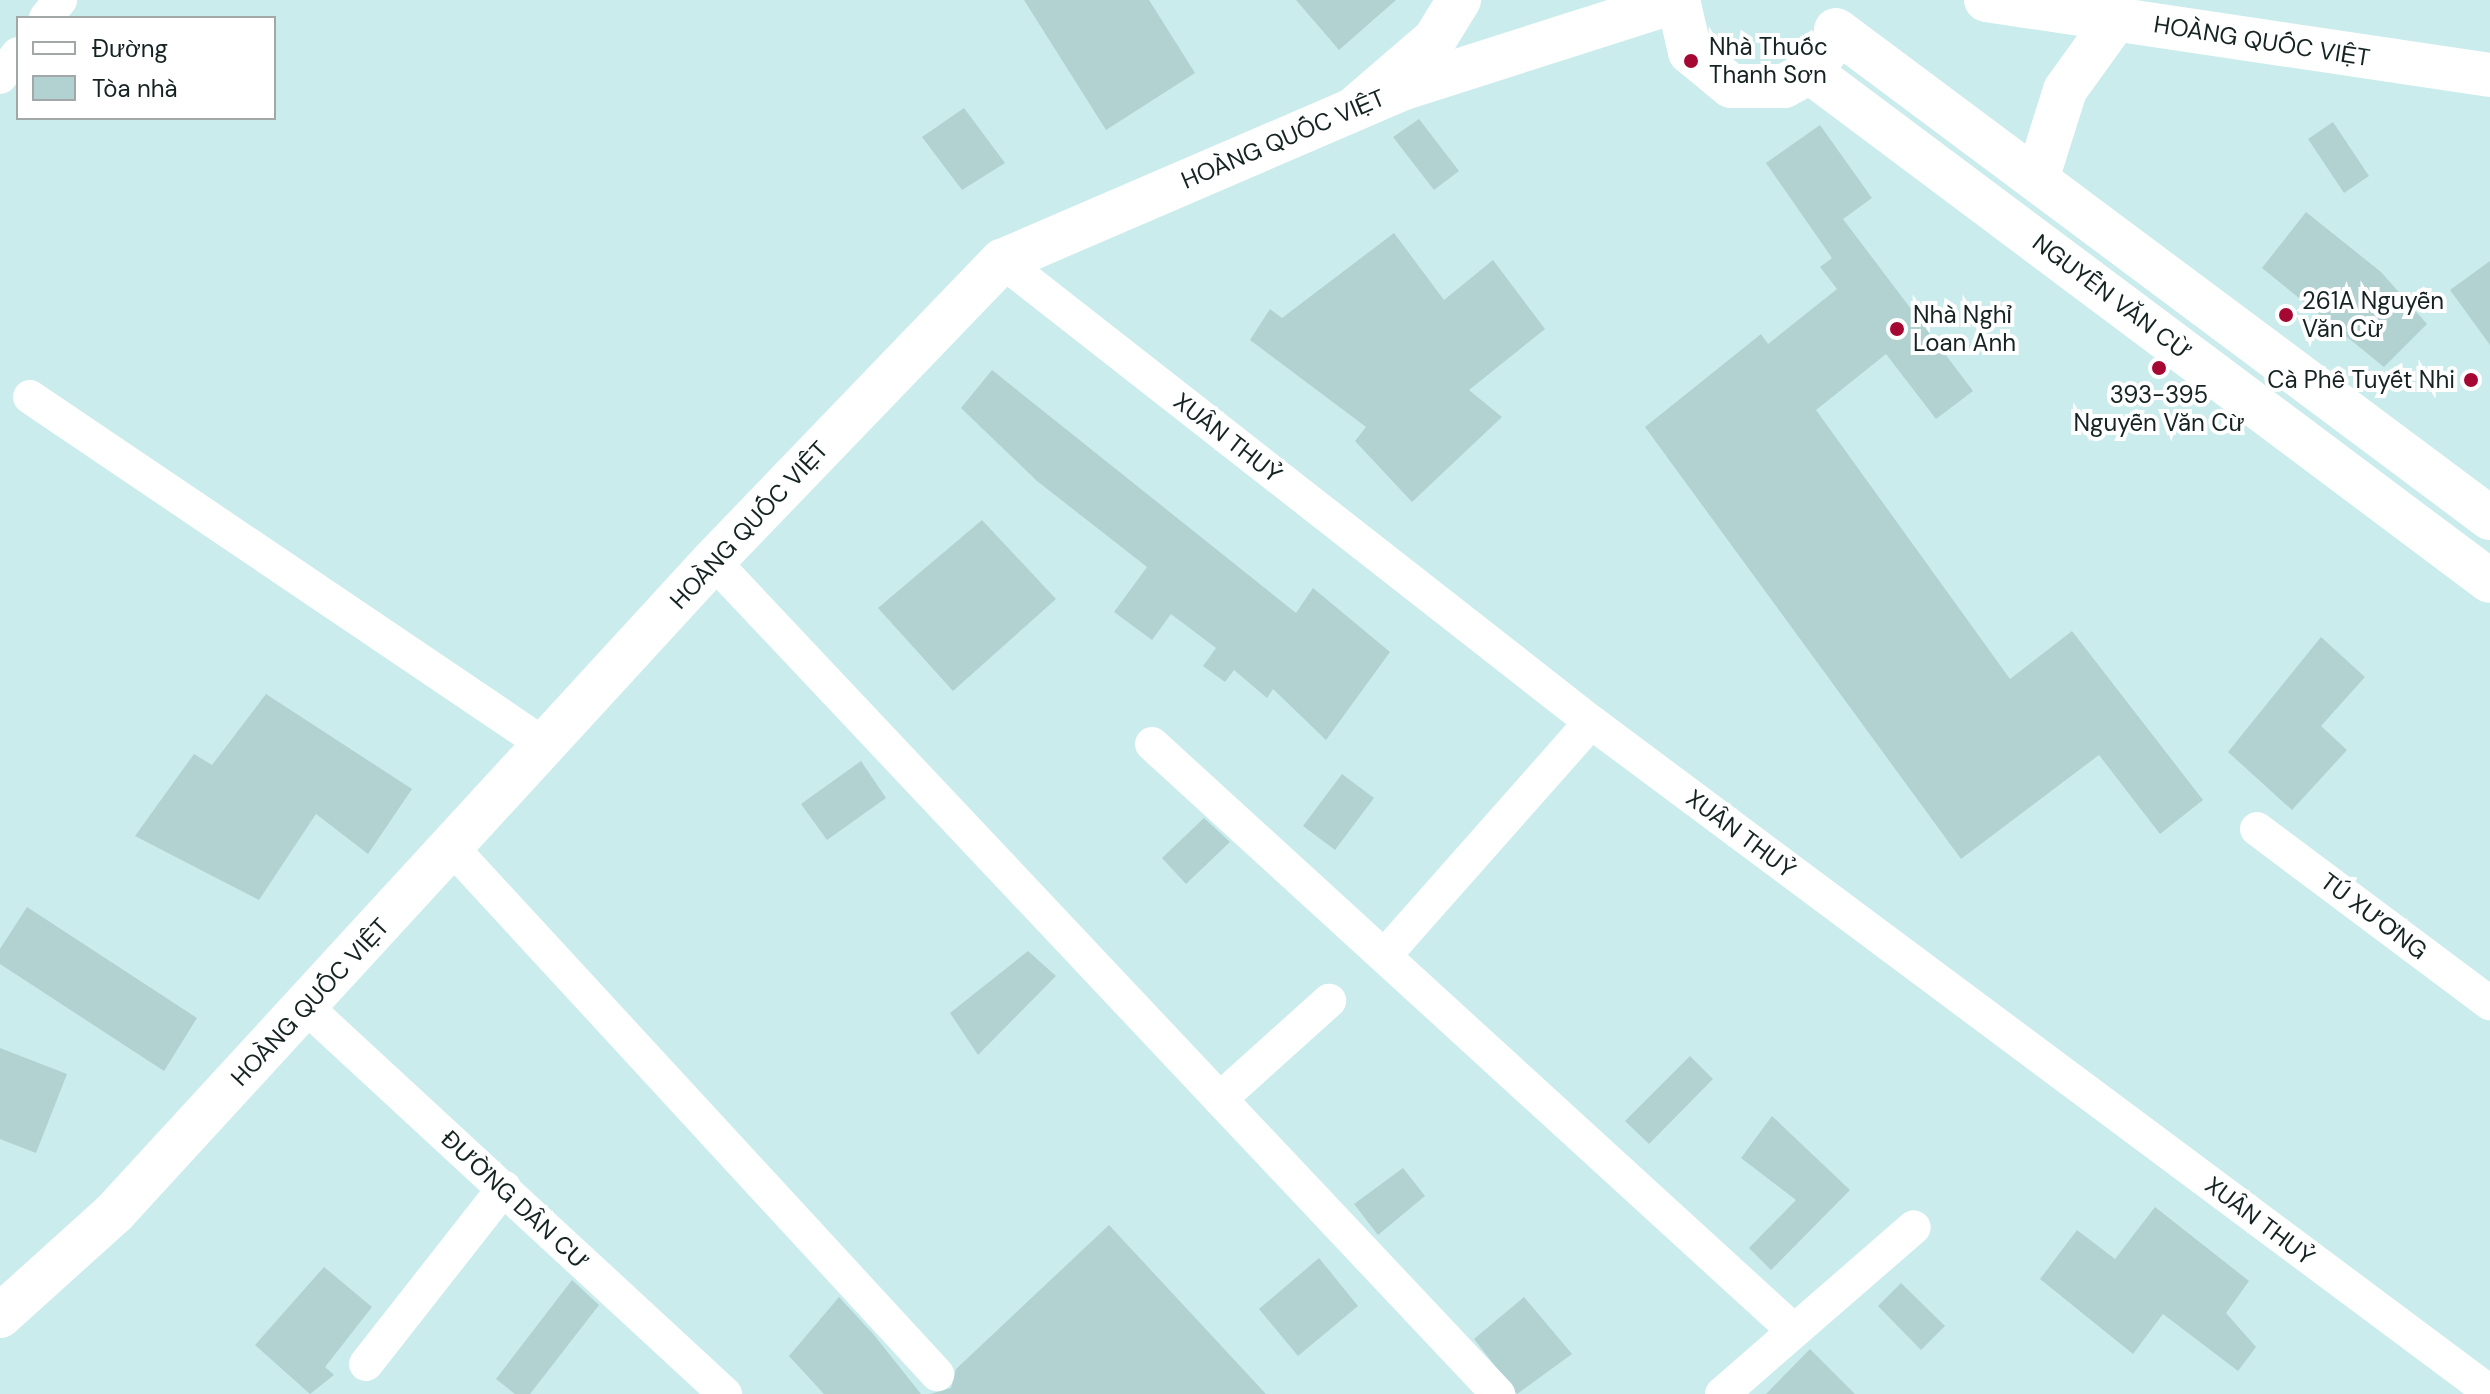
<!DOCTYPE html>
<html>
<head>
<meta charset="utf-8">
<style>
	body { margin:0 }
	#map { position:relative; width:2490px; height:1394px; overflow:hidden; background:#cbecec; font-family:"DM Sans",sans-serif }
	div>[style] { position:absolute }
	.building>* { inset:0; background:#b2d2d2 }
	.minor>* { height:34px; margin:-17px; padding:0 17px; transform-origin:17px; border-radius:17px; background:#fff }
	.tertiary>* { height:44px; margin:-22px; padding:0 22px; transform-origin:22px; border-radius:22px; background:#fff }
	.secondary>* { height:44px; margin:-22px; padding:0 22px; transform-origin:22px; border-radius:22px; background:#fff }
	.dots>* { width:22px; height:22px; translate:-50% -50%; box-sizing:border-box; border:4px solid #fff; border-radius:50% }
	span { translate:-50% -50%; white-space:nowrap; text-align:center; line-height:1.15; -webkit-text-stroke:8px #fff; paint-order:stroke }
	.street-label { font-size:24px; color:#162323 }
	.poi-label { font-size:24px; color:#162323 }
	.left { translate:0 -50%; text-align:left }
	.right { translate:-100% -50%; text-align:right }
	.legend { position:absolute; left:16px; top:16px; width:260px; height:104px; box-sizing:border-box; background:#fff; border:2px solid #a2a7a7; margin:0; padding:10px 14px; list-style:none; font-size:24px; color:#162323 }
	.legend li { display:flex; align-items:center; gap:16px; height:40px }
	.legend b { width:40px; border:2px solid #a2a7a7 }
</style>
</head>
<body>
<div id="map">
	<div class="building">
		<i style="clip-path:polygon(1024px 0,1149px 0,1195px 73px,1106px 130px)"></i>
		<i style="clip-path:polygon(1296px 0,1396px 0,1339px 50px)"></i>
		<i style="clip-path:polygon(964px 108px,1005px 163px,962px 190px,922px 137px)"></i>
		<i style="clip-path:polygon(1419px 119px,1459px 171px,1434px 190px,1393px 137px)"></i>
		<i style="clip-path:polygon(2333px 122px,2369px 176px,2344px 193px,2308px 139px)"></i>
		<i style="clip-path:polygon(1820px 125px,1872px 198px,1843px 219px,1973px 391px,1936px 419px,1886px 354px,1816px 410px,2010px 679px,2072px 631px,2203px 800px,2160px 834px,2099px 755px,1961px 859px,1645px 427px,1761px 334px,1768px 344px,1837px 289px,1820px 267px,1832px 258px,1766px 163px)"></i>
		<i style="clip-path:polygon(2306px 212px,2381px 272px,2427px 324px,2384px 367px,2262px 268px)"></i>
		<i style="clip-path:polygon(1394px 233px,1444px 300px,1493px 260px,1545px 329px,1469px 390px,1502px 417px,1412px 502px,1355px 441px,1366px 427px,1250px 340px,1270px 309px,1282px 318px)"></i>
		<i style="clip-path:polygon(2490px 261px,2490px 345px,2450px 290px)"></i>
		<i style="clip-path:polygon(992px 370px,1296px 613px,1313px 588px,1390px 652px,1326px 740px,1273px 689px,1267px 698px,1234px 670px,1225px 682px,1203px 666px,1216px 648px,1171px 614px,1152px 640px,1114px 612px,1147px 567px,1037px 481px,961px 408px)"></i>
		<i style="clip-path:polygon(982px 520px,1056px 599px,953px 691px,878px 608px)"></i>
		<i style="clip-path:polygon(2321px 637px,2365px 677px,2321px 726px,2347px 750px,2292px 810px,2228px 752px)"></i>
		<i style="clip-path:polygon(266px 694px,412px 789px,368px 854px,316px 814px,259px 900px,135px 836px,194px 754px,212px 765px)"></i>
		<i style="clip-path:polygon(861px 761px,886px 798px,827px 840px,801px 804px)"></i>
		<i style="clip-path:polygon(1342px 774px,1374px 798px,1335px 850px,1303px 826px)"></i>
		<i style="clip-path:polygon(1204px 818px,1230px 842px,1186px 884px,1162px 858px)"></i>
		<i style="clip-path:polygon(27px 907px,197px 1018px,164px 1071px,0 964px,0 949px)"></i>
		<i style="clip-path:polygon(1028px 951px,1056px 976px,978px 1055px,950px 1013px)"></i>
		<i style="clip-path:polygon(0 1048px,67px 1074px,36px 1153px,0 1139px)"></i>
		<i style="clip-path:polygon(1690px 1056px,1713px 1079px,1649px 1144px,1625px 1121px)"></i>
		<i style="clip-path:polygon(1772px 1116px,1850px 1190px,1771px 1270px,1749px 1248px,1796px 1200px,1741px 1158px)"></i>
		<i style="clip-path:polygon(1403px 1168px,1425px 1196px,1378px 1235px,1354px 1204px)"></i>
		<i style="clip-path:polygon(2155px 1207px,2249px 1281px,2226px 1313px,2256px 1347px,2238px 1371px,2163px 1314px,2133px 1354px,2040px 1279px,2077px 1230px,2115px 1259px)"></i>
		<i style="clip-path:polygon(1109px 1225px,1266px 1394px,930px 1394px,951px 1388px,956px 1369px)"></i>
		<i style="clip-path:polygon(1319px 1258px,1358px 1306px,1298px 1356px,1259px 1309px)"></i>
		<i style="clip-path:polygon(324px 1267px,372px 1307px,325px 1367px,334px 1375px,310px 1394px,255px 1345px)"></i>
		<i style="clip-path:polygon(572px 1280px,599px 1305px,530px 1394px,515px 1394px,496px 1379px)"></i>
		<i style="clip-path:polygon(1901px 1283px,1945px 1326px,1921px 1350px,1878px 1306px)"></i>
		<i style="clip-path:polygon(839px 1297px,874px 1335px,921px 1394px,824px 1394px,789px 1356px)"></i>
		<i style="clip-path:polygon(1524px 1297px,1572px 1354px,1517px 1394px,1474px 1339px)"></i>
		<i style="clip-path:polygon(1810px 1349px,1855px 1394px,1766px 1394px)"></i>
	</div>
	<div class="minor">
		<i style="left:46px;top:18px;width:23px;rotate:-52deg"></i>
		<i style="left:0;top:77px;width:29px;rotate:-52deg"></i>
		<i style="left:1002px;top:261px;width:748px;rotate:38.05deg"></i>
		<i style="left:1591px;top:722px;width:1121px;rotate:36.7deg"></i>
		<i style="left:30px;top:397px;width:622px;rotate:34.05deg"></i>
		<i style="left:713px;top:561px;width:1145px;rotate:46.7deg"></i>
		<i style="left:1152px;top:744px;width:868px;rotate:42.43deg"></i>
		<i style="left:2257px;top:829px;width:291px;rotate:36.8deg"></i>
		<i style="left:454px;top:850px;width:713px;rotate:47.33deg"></i>
		<i style="left:1385px;top:955px;width:311px;rotate:-48.5deg"></i>
		<i style="left:305px;top:1006px;width:572px;rotate:42.73deg"></i>
		<i style="left:1220px;top:1099px;width:147px;rotate:-42deg"></i>
		<i style="left:366px;top:1364px;width:224px;rotate:-51.9deg"></i>
		<i style="left:1722px;top:1394px;width:254px;rotate:-41deg"></i>
	</div>
	<div class="tertiary">
		<i style="left:1986px;top:0;width:510px;rotate:8.46deg"></i>
		<i style="left:2037px;top:179px;width:93px;rotate:-72.5deg"></i>
		<i style="left:2065px;top:90px;width:87px;rotate:-54.3deg"></i>
		<i style="left:0;top:1316px;width:155px;rotate:-42.1deg"></i>
		<i style="left:115px;top:1212px;width:884px;rotate:-47.43deg"></i>
		<i style="left:713px;top:561px;width:417px;rotate:-46.1deg"></i>
		<i style="left:1002px;top:261px;width:438px;rotate:-23.3deg"></i>
		<i style="left:1404px;top:88px;width:287px;rotate:-17.7deg"></i>
	</div>
	<div class="secondary">
		<i style="left:1678px;top:0;width:53px;rotate:77deg"></i>
		<i style="left:1690px;top:52px;width:53px;rotate:39.7deg"></i>
		<i style="left:1731px;top:86px;width:53px"></i>
		<i style="left:1784px;top:86px;width:30px;rotate:-28deg"></i>
		<i style="left:1810px;top:72px;width:30px;rotate:-53deg"></i>
		<i style="left:1836px;top:30px;width:816px;rotate:36.73deg"></i>
		<i style="left:1810px;top:72px;width:849px;rotate:36.82deg"></i>
		<i style="left:1354px;top:109px;width:107px;rotate:-40.8deg"></i>
		<i style="left:1435px;top:39px;width:46px;rotate:-58.4deg"></i>
	</div>
	<div class="dots">
		<i style="left:1691px;top:61px;background:#a50933"></i>
		<i style="left:2286px;top:315px;background:#a50933"></i>
		<i style="left:1897px;top:329px;background:#a50933"></i>
		<i style="left:2159px;top:368px;background:#a50933"></i>
		<i style="left:2471px;top:380px;background:#a50933"></i>
	</div>
	<div class="street-label">
		<span style="left:2262px;top:41px;rotate:9deg">HOÀNG QUỐC VIỆT</span>
		<span style="left:1283px;top:139px;rotate:-23deg">HOÀNG QUỐC VIỆT</span>
		<span style="left:2112px;top:297px;rotate:37deg">NGUYỄN VĂN CỪ</span>
		<span style="left:1228px;top:438px;rotate:38deg">XUÂN THUỶ</span>
		<span style="left:749px;top:525px;rotate:-47deg">HOÀNG QUỐC VIỆT</span>
		<span style="left:1741px;top:834px;rotate:37deg">XUÂN THUỶ</span>
		<span style="left:2374px;top:916px;rotate:37deg">TÚ XƯƠNG</span>
		<span style="left:310px;top:1002px;rotate:-47deg">HOÀNG QUỐC VIỆT</span>
		<span style="left:515px;top:1200px;rotate:43deg">ĐƯỜNG DÂN CƯ</span>
		<span style="left:2260px;top:1221px;rotate:37deg">XUÂN THUỶ</span>
	</div>
	<div class="poi-label">
		<span class="left" style="left:1709px;top:61px">Nhà Thuốc<br>Thanh Sơn</span>
		<span class="left" style="left:2302px;top:315px">261A Nguyễn<br>Văn Cừ</span>
		<span class="left" style="left:1913px;top:329px">Nhà Nghỉ<br>Loan Anh</span>
		<span class="right" style="left:2455px;top:380px">Cà Phê Tuyết Nhi</span>
		<span style="left:2159px;top:409px">393-395<br>Nguyễn Văn Cừ</span>
	</div>
	<ul class="legend">
	<li><b style="height:10px;background:#fff"></b>Đường</li>
	<li><b style="height:22px;background:#b2d2d2"></b>Tòa nhà</li>
	</ul>
</div>
</body>
</html>
